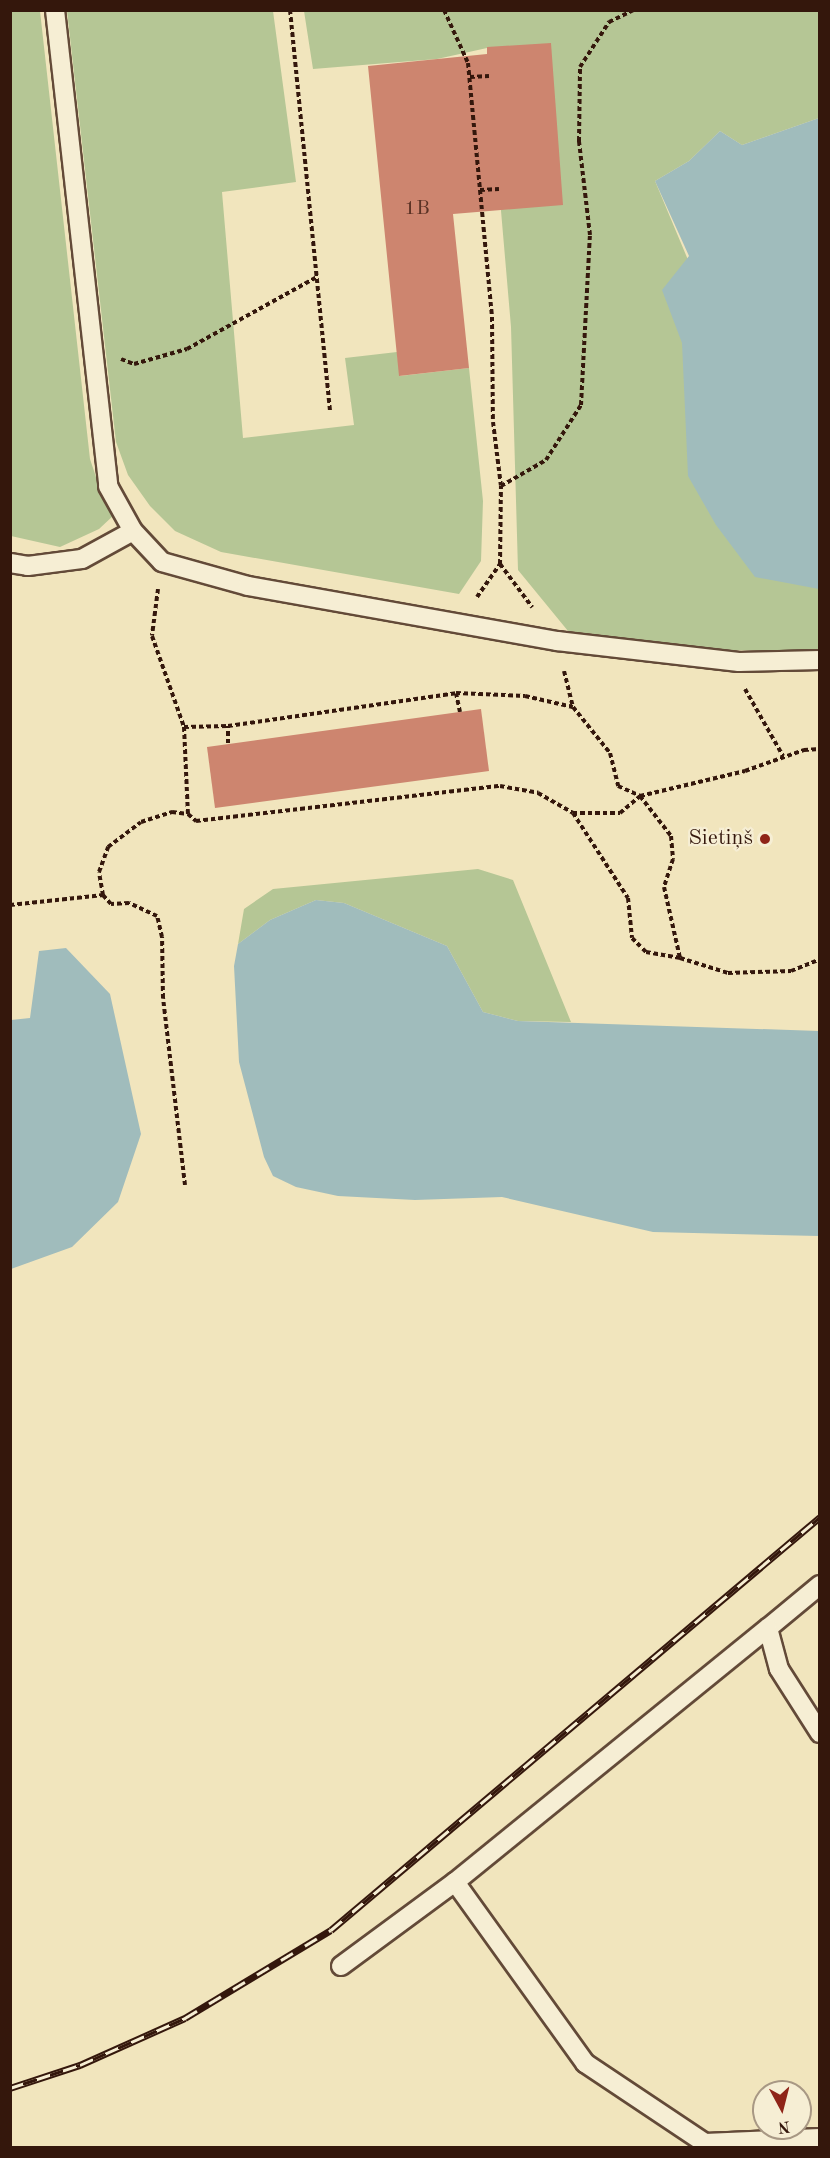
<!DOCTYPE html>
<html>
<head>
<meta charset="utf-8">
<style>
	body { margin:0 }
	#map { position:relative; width:830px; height:2158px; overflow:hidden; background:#f1e5bd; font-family:"Old Standard TT",serif }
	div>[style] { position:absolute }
	.green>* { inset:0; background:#b5c695 }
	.water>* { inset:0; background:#a0bcbc }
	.building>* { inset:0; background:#cd856f }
	.path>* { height:4px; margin-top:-2px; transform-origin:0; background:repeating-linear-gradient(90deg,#34170c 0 4.5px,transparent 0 7.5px) }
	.roads { filter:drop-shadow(2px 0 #634a38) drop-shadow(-2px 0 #634a38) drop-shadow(0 2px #634a38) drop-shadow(0 -2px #634a38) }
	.lane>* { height:18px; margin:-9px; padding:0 9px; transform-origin:9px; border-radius:9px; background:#f6eed4 }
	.rail>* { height:7px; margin-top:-3.5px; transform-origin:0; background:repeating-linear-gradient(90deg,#f6eed4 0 14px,#34170c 0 28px); box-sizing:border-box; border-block:2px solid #34170c }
	.dots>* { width:16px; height:16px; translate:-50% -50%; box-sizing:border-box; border:3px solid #f6eed4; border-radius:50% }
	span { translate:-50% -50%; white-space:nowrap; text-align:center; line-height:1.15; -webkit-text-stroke:4.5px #f6eed4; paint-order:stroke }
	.number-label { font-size:20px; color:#5a3225 }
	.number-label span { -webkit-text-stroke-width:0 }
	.poi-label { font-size:22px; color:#34170c }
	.right { translate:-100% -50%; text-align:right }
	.frame { position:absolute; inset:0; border:12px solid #34170c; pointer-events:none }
	.north { position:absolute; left:752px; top:2080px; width:60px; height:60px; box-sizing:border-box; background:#f6eed4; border:2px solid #a89884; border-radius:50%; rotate:173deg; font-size:16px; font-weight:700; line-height:24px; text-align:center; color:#34170c }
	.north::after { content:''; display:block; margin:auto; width:21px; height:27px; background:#8f2418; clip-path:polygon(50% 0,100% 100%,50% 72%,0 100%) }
</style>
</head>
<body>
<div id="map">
	<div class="green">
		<i style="clip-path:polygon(10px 11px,40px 11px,90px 459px,102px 495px,114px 515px,99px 529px,60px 547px,11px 536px)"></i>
		<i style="clip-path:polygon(67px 11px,273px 11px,296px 182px,222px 192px,243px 438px,354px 425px,345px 358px,397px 352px,400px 376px,469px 368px,483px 501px,481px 561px,459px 594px,221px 552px,175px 531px,150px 506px,128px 475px,116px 442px)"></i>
		<i style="clip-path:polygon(304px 11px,819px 11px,819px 118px,742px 145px,720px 131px,689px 161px,655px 181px,819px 573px,819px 652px,730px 650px,568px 631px,518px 570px,511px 327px,487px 48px,437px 59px,313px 69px)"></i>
		<i style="clip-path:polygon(478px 869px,513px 880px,571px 1022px,518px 1021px,483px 1012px,447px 946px,344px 903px,316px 900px,270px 920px,238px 944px,244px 909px,273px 889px)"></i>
	</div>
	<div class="water">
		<i style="clip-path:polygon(819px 118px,820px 118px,819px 589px,755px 577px,716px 525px,688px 476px,682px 343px,662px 290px,689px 256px,655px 181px,689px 161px,720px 131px,742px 145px)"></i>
		<i style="clip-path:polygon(316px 900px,344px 903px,447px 946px,483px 1012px,518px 1021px,819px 1031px,819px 1236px,653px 1232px,502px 1197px,415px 1200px,338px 1196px,296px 1187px,273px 1176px,264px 1157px,239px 1062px,234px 966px,238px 944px,270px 920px)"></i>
		<i style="clip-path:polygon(66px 948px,110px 994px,141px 1134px,118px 1202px,72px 1247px,11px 1269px,11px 1020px,30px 1018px,39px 951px)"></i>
	</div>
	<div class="building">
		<i style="clip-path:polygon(551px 43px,563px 205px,453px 214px,469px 368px,399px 376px,368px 66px,487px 54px,487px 47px)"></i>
		<i style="clip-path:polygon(481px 709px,489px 771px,215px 808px,207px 747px)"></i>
	</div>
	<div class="path">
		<i style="left:290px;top:10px;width:404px;rotate:84.3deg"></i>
		<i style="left:444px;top:10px;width:58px;rotate:65.6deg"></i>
		<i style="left:468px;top:63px;width:255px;rotate:84.6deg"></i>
		<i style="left:492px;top:317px;width:105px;rotate:89.5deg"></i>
		<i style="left:493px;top:422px;width:64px;rotate:82.9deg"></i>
		<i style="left:470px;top:77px;width:19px;rotate:-3deg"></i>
		<i style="left:480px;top:190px;width:19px;rotate:-3deg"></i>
		<i style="left:121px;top:359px;width:14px;rotate:21deg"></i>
		<i style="left:134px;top:364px;width:55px;rotate:-15.8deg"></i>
		<i style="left:187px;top:349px;width:149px;rotate:-29deg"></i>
		<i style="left:500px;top:564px;width:54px;rotate:53.3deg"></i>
		<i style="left:158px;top:589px;width:47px;rotate:97.3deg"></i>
		<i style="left:152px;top:636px;width:96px;rotate:70.6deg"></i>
		<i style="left:184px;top:727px;width:87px;rotate:87.4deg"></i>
		<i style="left:477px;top:597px;width:40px;rotate:-55.1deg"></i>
		<i style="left:500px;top:564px;width:78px;rotate:-89.3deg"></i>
		<i style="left:501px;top:486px;width:52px;rotate:-30deg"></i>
		<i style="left:546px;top:460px;width:65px;rotate:-57.5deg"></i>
		<i style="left:581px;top:405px;width:170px;rotate:-87deg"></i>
		<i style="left:590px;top:235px;width:95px;rotate:-96.7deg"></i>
		<i style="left:579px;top:141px;width:74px;rotate:-89.2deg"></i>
		<i style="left:580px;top:67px;width:54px;rotate:-57.2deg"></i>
		<i style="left:609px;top:22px;width:28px;rotate:-26deg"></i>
		<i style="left:564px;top:671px;width:37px;rotate:76deg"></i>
		<i style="left:573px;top:707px;width:59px;rotate:51.2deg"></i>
		<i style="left:610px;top:753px;width:34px;rotate:76deg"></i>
		<i style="left:618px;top:786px;width:24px;rotate:24deg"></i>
		<i style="left:640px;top:796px;width:51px;rotate:52.2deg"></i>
		<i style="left:671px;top:836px;width:23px;rotate:85deg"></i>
		<i style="left:673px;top:859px;width:29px;rotate:108deg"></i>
		<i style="left:664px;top:887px;width:73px;rotate:77.3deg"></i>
		<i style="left:680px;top:958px;width:50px;rotate:17.4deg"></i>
		<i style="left:728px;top:973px;width:63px;rotate:-1.8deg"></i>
		<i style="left:791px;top:971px;width:31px;rotate:-22deg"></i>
		<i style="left:745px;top:689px;width:77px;rotate:60.4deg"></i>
		<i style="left:460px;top:712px;width:19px;rotate:-102deg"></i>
		<i style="left:456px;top:693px;width:69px;rotate:2.5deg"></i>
		<i style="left:525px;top:696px;width:49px;rotate:12.9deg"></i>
		<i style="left:184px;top:727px;width:44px;rotate:-1.3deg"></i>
		<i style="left:228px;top:743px;width:17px;rotate:-90deg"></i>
		<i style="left:228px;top:726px;width:230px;rotate:-8.2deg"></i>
		<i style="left:573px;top:813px;width:47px"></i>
		<i style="left:620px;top:813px;width:26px;rotate:-40deg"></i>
		<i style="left:640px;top:796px;width:108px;rotate:-13.4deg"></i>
		<i style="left:745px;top:771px;width:63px;rotate:-19.6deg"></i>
		<i style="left:804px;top:750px;width:16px;rotate:-4deg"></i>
		<i style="left:10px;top:905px;width:94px;rotate:-6.1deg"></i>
		<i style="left:185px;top:1185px;width:188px;rotate:-96.7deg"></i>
		<i style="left:163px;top:998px;width:61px;rotate:-90.9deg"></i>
		<i style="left:162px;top:937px;width:22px;rotate:-103deg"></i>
		<i style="left:157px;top:916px;width:31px;rotate:-155deg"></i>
		<i style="left:129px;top:903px;width:18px;rotate:177deg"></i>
		<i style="left:111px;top:904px;width:12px;rotate:-132deg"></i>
		<i style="left:103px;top:895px;width:23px;rotate:-100deg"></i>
		<i style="left:99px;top:872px;width:27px;rotate:-70deg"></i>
		<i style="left:108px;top:847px;width:41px;rotate:-37.1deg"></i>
		<i style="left:141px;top:822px;width:33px;rotate:-18deg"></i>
		<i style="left:172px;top:812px;width:16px;rotate:7deg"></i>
		<i style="left:188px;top:814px;width:11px;rotate:41deg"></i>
		<i style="left:196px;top:821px;width:306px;rotate:-6.6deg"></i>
		<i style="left:500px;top:786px;width:39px;rotate:10deg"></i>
		<i style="left:538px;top:793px;width:40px;rotate:29.7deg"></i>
		<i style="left:573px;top:813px;width:101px;rotate:57.1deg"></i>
		<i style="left:628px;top:898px;width:40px;rotate:84.3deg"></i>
		<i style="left:632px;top:938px;width:20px;rotate:45deg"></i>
		<i style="left:646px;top:952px;width:35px;rotate:10deg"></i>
	</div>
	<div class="roads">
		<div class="lane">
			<i style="left:55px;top:10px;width:479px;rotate:83.6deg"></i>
			<i style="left:108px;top:486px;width:51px;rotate:60.9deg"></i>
			<i style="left:133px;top:531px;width:42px;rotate:46.9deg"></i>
			<i style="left:162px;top:562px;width:89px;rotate:15.6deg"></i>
			<i style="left:248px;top:586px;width:314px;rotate:10.1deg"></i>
			<i style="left:557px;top:641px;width:183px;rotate:6.6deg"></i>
			<i style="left:739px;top:662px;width:81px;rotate:-1.4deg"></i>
			<i style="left:10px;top:563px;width:18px;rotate:9deg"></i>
			<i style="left:28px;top:566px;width:54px;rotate:-7.4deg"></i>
			<i style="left:82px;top:559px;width:58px;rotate:-28.8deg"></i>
			<i style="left:820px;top:1585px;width:67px;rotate:140.4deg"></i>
			<i style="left:768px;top:1628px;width:42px;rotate:75deg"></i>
			<i style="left:779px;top:1669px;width:76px;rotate:57.4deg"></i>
			<i style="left:455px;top:1882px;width:223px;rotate:54.3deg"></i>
			<i style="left:585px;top:2063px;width:144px;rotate:33.7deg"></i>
			<i style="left:705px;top:2143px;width:115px;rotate:-2.5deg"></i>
			<i style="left:341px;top:1966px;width:142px;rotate:-36.4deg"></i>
			<i style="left:455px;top:1882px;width:403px;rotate:-39.1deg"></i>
		</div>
	</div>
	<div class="rail">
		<i style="left:10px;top:2088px;width:74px;rotate:-18.2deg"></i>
		<i style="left:80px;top:2065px;width:115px;rotate:-24.1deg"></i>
		<i style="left:185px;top:2018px;width:170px;rotate:-31.1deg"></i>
		<i style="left:331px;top:1930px;width:640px;rotate:-40.18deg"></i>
	</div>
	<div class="dots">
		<i style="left:765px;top:839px;background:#8f2418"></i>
	</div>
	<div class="number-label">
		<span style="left:417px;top:209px">1B</span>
	</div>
	<div class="poi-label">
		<span class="right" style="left:753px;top:839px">Sietiņš</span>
	</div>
	<div class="frame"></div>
	<div class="north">N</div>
</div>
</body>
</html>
